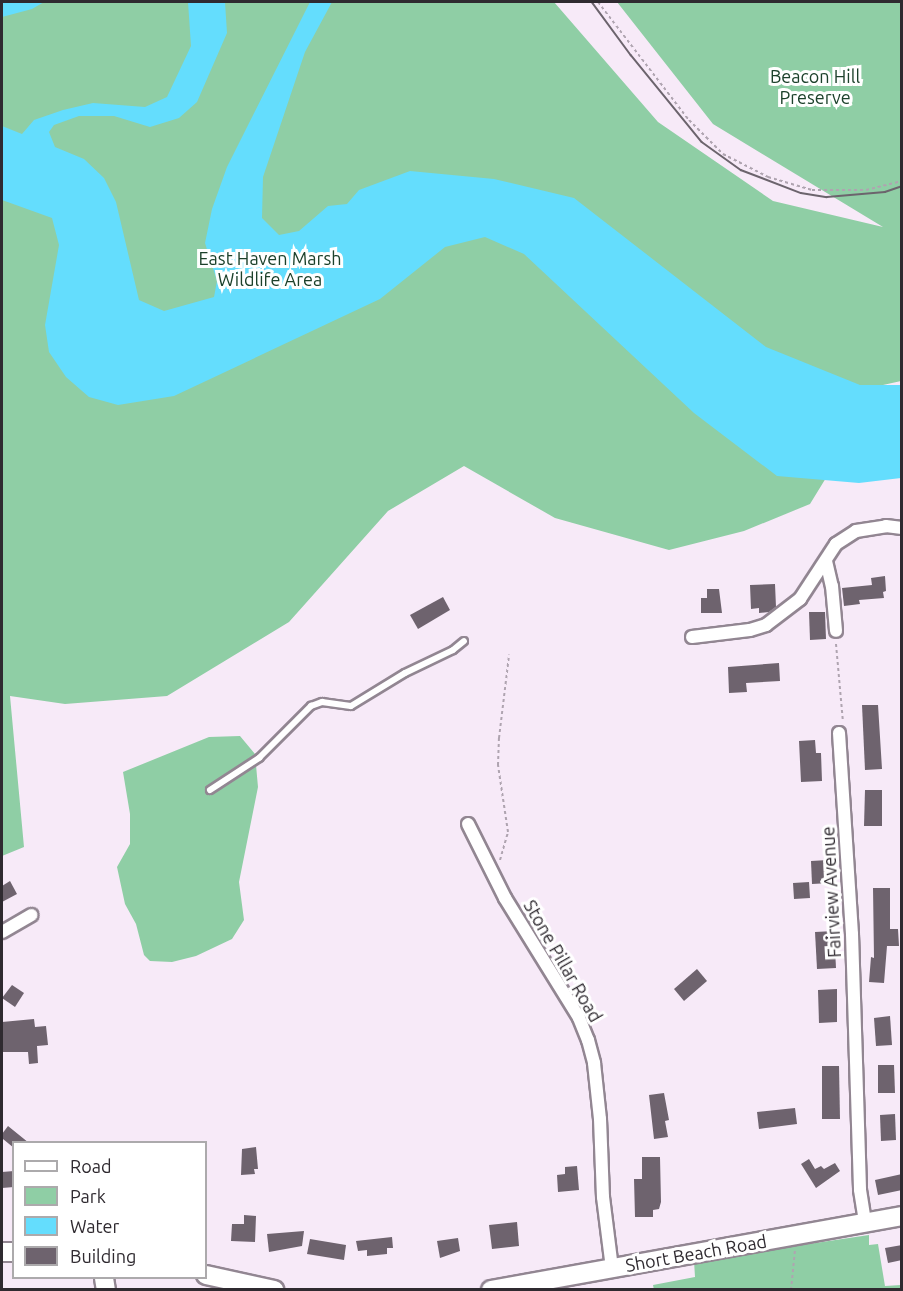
<!DOCTYPE html>
<html>
<head>
<meta charset="utf-8">
<style>
	body { margin:0 }
	#map { position:relative; width:903px; height:1291px; overflow:hidden; background:#f7eaf8; font-family:Ubuntu,sans-serif }
	div>[style] { position:absolute }
	.green>* { inset:0; background:#8fcea5 }
	.water>* { inset:0; background:#64ddfd }
	.building>* { inset:0; background:#6e636e }
	.path>* { height:2px; margin-top:-1px; transform-origin:0; background:repeating-linear-gradient(90deg,#afa4b0 0 3px,transparent 0 6px) }
	.roads { filter:drop-shadow(2px 0 #928692) drop-shadow(-2px 0 #928692) drop-shadow(0 2px #928692) drop-shadow(0 -2px #928692) }
	.lane>* { height:6px; margin:-3px; padding:0 3px; transform-origin:3px; border-radius:3px; background:#fff }
	.street>* { height:12px; margin:-6px; padding:0 6px; transform-origin:6px; border-radius:6px; background:#fff }
	.secondary>* { height:18px; margin:-9px; padding:0 9px; transform-origin:9px; border-radius:9px; background:#fff }
	.tram>* { height:1.5px; margin:-0.75px; padding:0 0.75px; transform-origin:0.75px; border-radius:0.75px; background:#6c646d }
	span { translate:-50% -50%; white-space:nowrap; text-align:center; line-height:1.15; -webkit-text-stroke:6px #fff; paint-order:stroke }
	.park-label { font-size:18px; color:#1c412b }
	.street-label { font-size:18px; color:#2f2a30 }
	.frame { position:absolute; inset:0; border:3px solid #2f2a30; pointer-events:none }
	.legend { position:absolute; left:12px; top:1141px; width:195px; height:138px; box-sizing:border-box; background:#fff; border:2px solid #acaaac; margin:0; padding:8px 10px; list-style:none; font-size:18px; color:#2f2a30 }
	.legend li { display:flex; align-items:center; gap:12px; height:30px }
	.legend b { width:30px; border:2px solid #acaaac }
</style>
</head>
<body>
<div id="map">
	<div class="green">
		<i style="clip-path:polygon(2px 2px,554px 2px,658px 122px,773px 201px,883px 227px,713px 124px,617px 2px,901px 2px,901px 381px,883px 385px,810px 504px,744px 531px,669px 550px,555px 518px,464px 466px,388px 511px,289px 622px,167px 696px,65px 704px,10px 696px,24px 847px,2px 856px)"></i>
		<i style="clip-path:polygon(240px 736px,255px 754px,258px 787px,239px 882px,244px 920px,232px 939px,196px 956px,172px 962px,150px 961px,144px 955px,136px 924px,125px 904px,117px 867px,130px 844px,130px 814px,123px 772px,209px 737px)"></i>
		<i style="clip-path:polygon(869px 1235px,869px 1245px,878px 1244px,885px 1286px,901px 1285px,902px 1289px,654px 1290px,653px 1285px,695px 1277px,694px 1261px)"></i>
	</div>
	<div class="water">
		<i style="clip-path:polygon(2px 2px,44px 2px,32px 9px,2px 17px)"></i>
		<i style="clip-path:polygon(188px 2px,225px 2px,227px 33px,197px 102px,179px 118px,150px 127px,114px 116px,79px 116px,54px 125px,49px 132px,55px 147px,84px 159px,104px 178px,116px 202px,139px 300px,164px 311px,214px 297px,217px 281px,205px 243px,212px 209px,227px 167px,310px 2px,332px 2px,305px 52px,263px 177px,262px 218px,279px 235px,299px 231px,328px 206px,347px 204px,359px 190px,410px 171px,494px 179px,574px 198px,766px 347px,860px 385px,901px 385px,901px 478px,859px 483px,777px 476px,694px 413px,524px 254px,485px 237px,445px 247px,380px 299px,174px 396px,118px 405px,89px 397px,66px 377px,49px 352px,45px 325px,59px 245px,52px 218px,2px 200px,2px 126px,22px 134px,34px 120px,63px 110px,93px 103px,145px 107px,167px 97px,191px 46px)"></i>
	</div>
	<div class="building">
		<i style="clip-path:polygon(885px 576px,886px 591px,883px 592px,884px 598px,859px 600px,860px 604px,844px 606px,842px 588px,872px 585px,871px 578px)"></i>
		<i style="clip-path:polygon(775px 584px,776px 607px,769px 612px,759px 613px,759px 608px,751px 609px,750px 585px)"></i>
		<i style="clip-path:polygon(707px 589px,719px 589px,722px 613px,701px 613px,701px 598px,707px 598px)"></i>
		<i style="clip-path:polygon(443px 597px,450px 610px,418px 629px,410px 615px)"></i>
		<i style="clip-path:polygon(809px 612px,825px 612px,826px 639px,810px 640px)"></i>
		<i style="clip-path:polygon(779px 663px,780px 681px,746px 683px,747px 692px,729px 693px,728px 667px)"></i>
		<i style="clip-path:polygon(862px 705px,878px 705px,882px 769px,865px 770px)"></i>
		<i style="clip-path:polygon(815px 740px,816px 753px,821px 753px,822px 781px,801px 782px,799px 741px)"></i>
		<i style="clip-path:polygon(865px 790px,882px 790px,882px 826px,864px 826px)"></i>
		<i style="clip-path:polygon(828px 860px,830px 883px,812px 884px,811px 861px)"></i>
		<i style="clip-path:polygon(10px 881px,17px 894px,2px 902px,2px 886px)"></i>
		<i style="clip-path:polygon(809px 882px,810px 898px,794px 899px,793px 883px)"></i>
		<i style="clip-path:polygon(873px 888px,890px 888px,890px 929px,898px 929px,899px 946px,887px 946px,884px 983px,869px 982px,871px 957px,874px 958px)"></i>
		<i style="clip-path:polygon(834px 931px,836px 968px,817px 969px,815px 932px)"></i>
		<i style="clip-path:polygon(697px 969px,707px 981px,684px 1001px,674px 989px)"></i>
		<i style="clip-path:polygon(12px 985px,24px 993px,15px 1007px,2px 998px)"></i>
		<i style="clip-path:polygon(837px 989px,837px 1022px,819px 1023px,818px 990px)"></i>
		<i style="clip-path:polygon(890px 1016px,892px 1045px,876px 1046px,874px 1018px)"></i>
		<i style="clip-path:polygon(34px 1019px,35px 1027px,46px 1026px,48px 1045px,37px 1046px,38px 1063px,29px 1064px,28px 1052px,2px 1052px,2px 1022px)"></i>
		<i style="clip-path:polygon(878px 1065px,894px 1065px,895px 1093px,878px 1093px)"></i>
		<i style="clip-path:polygon(822px 1066px,839px 1066px,840px 1119px,822px 1119px)"></i>
		<i style="clip-path:polygon(664px 1093px,669px 1120px,665px 1121px,668px 1137px,654px 1139px,649px 1095px)"></i>
		<i style="clip-path:polygon(795px 1108px,797px 1124px,759px 1129px,757px 1112px)"></i>
		<i style="clip-path:polygon(895px 1114px,896px 1140px,881px 1141px,880px 1115px)"></i>
		<i style="clip-path:polygon(8px 1126px,29px 1143px,14px 1143px,14px 1148px,3px 1139px,2px 1134px)"></i>
		<i style="clip-path:polygon(256px 1147px,258px 1169px,254px 1169px,255px 1174px,241px 1175px,242px 1149px)"></i>
		<i style="clip-path:polygon(642px 1157px,660px 1157px,661px 1202px,659px 1209px,653px 1210px,653px 1217px,635px 1217px,634px 1179px,642px 1179px)"></i>
		<i style="clip-path:polygon(809px 1159px,815px 1169px,821px 1166px,824px 1169px,835px 1163px,840px 1171px,816px 1188px,801px 1164px)"></i>
		<i style="clip-path:polygon(577px 1166px,579px 1190px,558px 1192px,557px 1175px,565px 1174px,565px 1167px)"></i>
		<i style="clip-path:polygon(14px 1171px,14px 1187px,2px 1188px,2px 1172px)"></i>
		<i style="clip-path:polygon(902px 1174px,902px 1190px,878px 1195px,875px 1180px)"></i>
		<i style="clip-path:polygon(244px 1215px,256px 1216px,255px 1242px,231px 1241px,232px 1224px,244px 1224px)"></i>
		<i style="clip-path:polygon(517px 1222px,519px 1246px,492px 1249px,489px 1225px)"></i>
		<i style="clip-path:polygon(304px 1231px,302px 1246px,269px 1252px,267px 1234px)"></i>
		<i style="clip-path:polygon(392px 1237px,393px 1248px,387px 1248px,387px 1254px,367px 1256px,367px 1250px,358px 1251px,356px 1241px)"></i>
		<i style="clip-path:polygon(458px 1238px,460px 1251px,440px 1258px,437px 1241px)"></i>
		<i style="clip-path:polygon(310px 1239px,346px 1245px,344px 1260px,307px 1254px)"></i>
		<i style="clip-path:polygon(902px 1245px,902px 1260px,888px 1263px,885px 1248px)"></i>
	</div>
	<div class="path">
		<i style="left:598px;top:2px;width:149px;rotate:52.4deg"></i>
		<i style="left:689px;top:120px;width:48px;rotate:45deg"></i>
		<i style="left:723px;top:154px;width:51px;rotate:27.1deg"></i>
		<i style="left:768px;top:177px;width:46px;rotate:16.5deg"></i>
		<i style="left:812px;top:190px;width:54px"></i>
		<i style="left:866px;top:190px;width:37px;rotate:-14deg"></i>
		<i style="left:836px;top:644px;width:78px;rotate:84.9deg"></i>
		<i style="left:500px;top:860px;width:29px;rotate:-74deg"></i>
		<i style="left:508px;top:832px;width:68px;rotate:-98.5deg"></i>
		<i style="left:498px;top:765px;width:27px;rotate:-88deg"></i>
		<i style="left:499px;top:738px;width:84px;rotate:-83.1deg"></i>
		<i style="left:791px;top:1290px;width:40px;rotate:-84.3deg"></i>
	</div>
	<div class="roads">
		<div class="lane">
			<i style="left:210px;top:790px;width:59px;rotate:-33.1deg"></i>
			<i style="left:259px;top:758px;width:74px;rotate:-45deg"></i>
			<i style="left:311px;top:706px;width:12px;rotate:-20deg"></i>
			<i style="left:322px;top:702px;width:29px;rotate:8deg"></i>
			<i style="left:351px;top:706px;width:63px;rotate:-31.4deg"></i>
			<i style="left:405px;top:673px;width:53px;rotate:-25.6deg"></i>
			<i style="left:453px;top:650px;width:14px;rotate:-39deg"></i>
		</div>
		<div class="street">
			<i style="left:826px;top:561px;width:26px;rotate:77deg"></i>
			<i style="left:832px;top:586px;width:45px;rotate:84.9deg"></i>
			<i style="left:692px;top:637px;width:58px;rotate:-6.9deg"></i>
			<i style="left:750px;top:630px;width:17px;rotate:-17deg"></i>
			<i style="left:766px;top:625px;width:43px;rotate:-37.4deg"></i>
			<i style="left:800px;top:599px;width:66px;rotate:-56.8deg"></i>
			<i style="left:836px;top:544px;width:24px;rotate:-33deg"></i>
			<i style="left:856px;top:531px;width:30px;rotate:-9deg"></i>
			<i style="left:886px;top:526px;width:16px;rotate:7deg"></i>
			<i style="left:839px;top:733px;width:201px;rotate:86.3deg"></i>
			<i style="left:852px;top:934px;width:256px;rotate:88.2deg"></i>
			<i style="left:860px;top:1190px;width:33px;rotate:81deg"></i>
			<i style="left:468px;top:824px;width:83px;rotate:63.4deg"></i>
			<i style="left:505px;top:898px;width:141px;rotate:58.3deg"></i>
			<i style="left:579px;top:1018px;width:24px;rotate:68deg"></i>
			<i style="left:588px;top:1040px;width:24px;rotate:75deg"></i>
			<i style="left:594px;top:1063px;width:56px;rotate:83.9deg"></i>
			<i style="left:600px;top:1119px;width:78px;rotate:87.8deg"></i>
			<i style="left:603px;top:1197px;width:72px;rotate:82.8deg"></i>
			<i style="left:2px;top:932px;width:34px;rotate:-30deg"></i>
		</div>
		<div class="secondary">
			<i style="left:2px;top:1252px;width:12px"></i>
			<i style="left:206px;top:1275px;width:70px;rotate:12.4deg"></i>
			<i style="left:104px;top:1278px;width:12px;rotate:81deg"></i>
			<i style="left:491px;top:1290px;width:418px;rotate:-10.2deg"></i>
		</div>
	</div>
	<div class="tram">
		<i style="left:592px;top:2px;width:66px;rotate:53.7deg"></i>
		<i style="left:631px;top:55px;width:112px;rotate:50.8deg"></i>
		<i style="left:702px;top:142px;width:48px;rotate:35.7deg"></i>
		<i style="left:741px;top:170px;width:64px;rotate:21deg"></i>
		<i style="left:801px;top:193px;width:26px;rotate:9deg"></i>
		<i style="left:827px;top:197px;width:58px;rotate:-4.9deg"></i>
		<i style="left:885px;top:192px;width:18px;rotate:-19deg"></i>
	</div>
	<div class="park-label">
		<span style="left:815px;top:87px">Beacon Hill<br>Preserve</span>
		<span style="left:270px;top:269px">East Haven Marsh<br>Wildlife Area</span>
	</div>
	<div class="street-label">
		<span style="left:831px;top:892px;rotate:-93deg">Fairview Avenue</span>
		<span style="left:563px;top:961px;rotate:60deg">Stone Pillar Road</span>
		<span style="left:696px;top:1253px;rotate:-10deg">Short Beach Road</span>
	</div>
	<div class="frame"></div>
	<ul class="legend">
	<li><b style="height:8px;background:#fff"></b>Road</li>
	<li><b style="height:16px;background:#8fcea5"></b>Park</li>
	<li><b style="height:16px;background:#64ddfd"></b>Water</li>
	<li><b style="height:16px;background:#6e636e"></b>Building</li>
	</ul>
</div>
</body>
</html>
